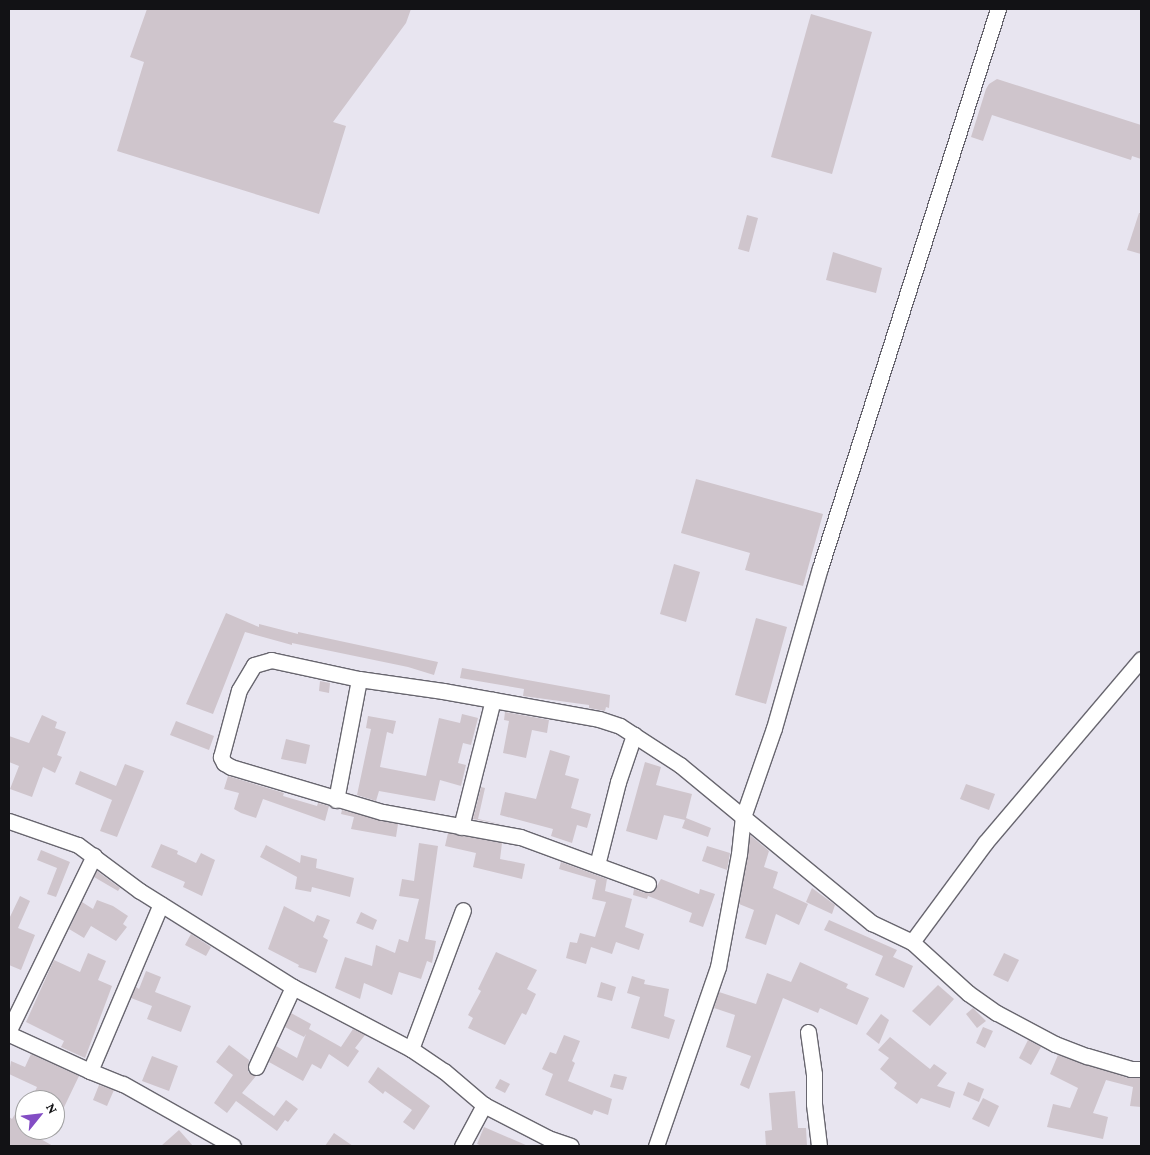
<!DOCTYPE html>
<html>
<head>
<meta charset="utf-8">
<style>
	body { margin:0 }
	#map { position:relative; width:1150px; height:1155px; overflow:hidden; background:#e8e5f0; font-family:"Crimson Pro",serif }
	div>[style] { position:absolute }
	.building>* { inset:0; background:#cfc5cc }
	.roads { filter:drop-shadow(1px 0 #68666f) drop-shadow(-1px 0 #68666f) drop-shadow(0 1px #68666f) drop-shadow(0 -1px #68666f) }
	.street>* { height:15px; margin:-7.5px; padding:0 7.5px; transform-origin:7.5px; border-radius:7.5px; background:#fff }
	span { translate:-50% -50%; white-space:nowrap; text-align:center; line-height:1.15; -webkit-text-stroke:4px #fff; paint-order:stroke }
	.frame { position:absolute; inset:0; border:10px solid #121215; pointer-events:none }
	.north { position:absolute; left:15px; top:1090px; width:50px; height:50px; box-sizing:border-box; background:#fff; border:1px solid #a0a0a1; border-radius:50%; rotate:61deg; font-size:14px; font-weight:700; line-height:20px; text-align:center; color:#121215 }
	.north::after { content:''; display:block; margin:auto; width:18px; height:22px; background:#834dc4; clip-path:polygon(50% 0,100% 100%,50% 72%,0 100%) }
</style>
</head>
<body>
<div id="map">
	<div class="building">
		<i style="clip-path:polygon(147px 9px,411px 9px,406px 23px,333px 122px,346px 126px,319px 214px,117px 151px,144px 62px,130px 57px)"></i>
		<i style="clip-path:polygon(811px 14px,872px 32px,832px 174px,771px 157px)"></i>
		<i style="clip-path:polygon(997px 79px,1141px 125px,1141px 159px,1132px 156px,1131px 160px,992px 115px,983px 141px,971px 137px,986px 89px,989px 84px)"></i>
		<i style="clip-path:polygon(1139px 213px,1141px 213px,1141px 254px,1127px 250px)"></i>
		<i style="clip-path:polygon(747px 215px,758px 218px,749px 252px,738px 249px)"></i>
		<i style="clip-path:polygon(833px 252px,882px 268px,876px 293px,826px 280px)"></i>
		<i style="clip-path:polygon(696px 479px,823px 514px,803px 586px,745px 570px,750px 553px,681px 533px)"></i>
		<i style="clip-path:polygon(674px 564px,700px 572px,686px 622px,660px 614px)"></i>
		<i style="clip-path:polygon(226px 613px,259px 627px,259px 624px,298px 634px,298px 632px,438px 662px,434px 675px,408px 667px,292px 643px,292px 645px,245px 632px,213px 714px,186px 704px)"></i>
		<i style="clip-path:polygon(756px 618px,787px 627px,766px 704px,735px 695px)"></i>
		<i style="clip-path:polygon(462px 668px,610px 695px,609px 708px,606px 707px,605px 711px,589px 708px,589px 705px,523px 696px,524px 689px,460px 678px)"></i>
		<i style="clip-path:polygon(320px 681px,330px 683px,329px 693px,319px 691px)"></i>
		<i style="clip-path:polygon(505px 712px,549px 720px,547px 733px,532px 730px,526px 758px,503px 753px,509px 721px,504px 720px)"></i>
		<i style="clip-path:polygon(462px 714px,478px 718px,471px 745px,463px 743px,458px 763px,466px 765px,461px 786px,440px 780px,435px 801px,379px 791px,376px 801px,357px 795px,371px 729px,366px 728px,368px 716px,396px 721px,393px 734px,387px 732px,380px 767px,426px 776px,439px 718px,460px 723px)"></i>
		<i style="clip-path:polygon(42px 715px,57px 722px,55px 728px,66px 732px,57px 755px,62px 757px,55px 773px,43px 767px,32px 797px,10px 789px,19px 766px,9px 762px,9px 736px,29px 743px)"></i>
		<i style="clip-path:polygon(176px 721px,214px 736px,209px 750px,170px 735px)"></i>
		<i style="clip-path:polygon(286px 739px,310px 745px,306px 764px,281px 759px)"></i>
		<i style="clip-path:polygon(550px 750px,570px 756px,565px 775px,579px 779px,571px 808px,591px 814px,587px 828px,577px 825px,572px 843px,551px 836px,553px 829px,500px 815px,505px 792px,536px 799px)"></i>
		<i style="clip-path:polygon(645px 762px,661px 767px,656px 785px,692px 794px,686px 818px,711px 828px,708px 837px,682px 828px,685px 820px,664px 815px,657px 840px,626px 831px)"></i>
		<i style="clip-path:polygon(125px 764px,144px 771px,117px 837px,100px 831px,112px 800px,75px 784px,80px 771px,116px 786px)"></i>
		<i style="clip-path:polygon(228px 776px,284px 793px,283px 796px,317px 806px,318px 803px,329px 806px,325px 821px,263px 799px,256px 818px,241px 813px,234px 809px,239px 793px,224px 789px)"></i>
		<i style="clip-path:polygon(966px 784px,995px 794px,989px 810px,960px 799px)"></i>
		<i style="clip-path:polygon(481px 787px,485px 788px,478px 819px,505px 825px,473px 819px)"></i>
		<i style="clip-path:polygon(342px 810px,398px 824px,396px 837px,351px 829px,354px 817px,341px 814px)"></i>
		<i style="clip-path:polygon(448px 833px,502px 843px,500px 859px,525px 864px,522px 879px,473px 867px,476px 853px,445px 846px)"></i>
		<i style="clip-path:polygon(750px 835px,769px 851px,764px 867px,778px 872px,773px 888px,808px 904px,799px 925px,776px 914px,766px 945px,745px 938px,754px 910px,739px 904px)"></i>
		<i style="clip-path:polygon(419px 843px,438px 846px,425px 939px,436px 941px,432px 963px,427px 961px,421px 979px,399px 972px,392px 995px,364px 983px,360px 999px,335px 988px,345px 957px,372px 966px,376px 945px,395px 953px,399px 939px,408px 942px,419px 899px,399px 896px,402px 879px,414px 881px)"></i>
		<i style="clip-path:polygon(161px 844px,178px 851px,177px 854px,196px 863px,201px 853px,215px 860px,202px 896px,183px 887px,185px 882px,151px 867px)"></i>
		<i style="clip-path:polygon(266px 845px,300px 863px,301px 855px,317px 859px,316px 868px,354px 878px,350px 897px,312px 887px,311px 892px,295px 889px,297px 877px,260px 857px)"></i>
		<i style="clip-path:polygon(707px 846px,730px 853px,727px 870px,702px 861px)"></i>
		<i style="clip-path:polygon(41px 850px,70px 862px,56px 897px,47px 894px,57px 868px,37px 860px)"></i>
		<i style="clip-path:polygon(561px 862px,607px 879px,605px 891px,632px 899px,625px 927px,644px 934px,639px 950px,616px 942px,612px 954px,591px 947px,586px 964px,566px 958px,570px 942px,577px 943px,580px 933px,595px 937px,606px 902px,592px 899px,596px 880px,559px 869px)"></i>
		<i style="clip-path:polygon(97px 871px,120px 888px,118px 891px,94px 877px)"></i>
		<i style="clip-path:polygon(661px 879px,699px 894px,700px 889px,715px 894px,703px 927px,689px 922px,692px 913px,648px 896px,647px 899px,633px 895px,634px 889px,645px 893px,654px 891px)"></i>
		<i style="clip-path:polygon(812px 888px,835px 905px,832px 914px,806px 902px)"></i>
		<i style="clip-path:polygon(20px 896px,30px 901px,18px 928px,35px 935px,21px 970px,9px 965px,9px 919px)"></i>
		<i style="clip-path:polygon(97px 900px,113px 906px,128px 916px,123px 924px,127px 927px,116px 941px,91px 926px,84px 938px,69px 929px,82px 902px,93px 909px)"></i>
		<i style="clip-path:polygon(284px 906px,314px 922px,317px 915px,330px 920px,323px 937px,328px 940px,316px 973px,298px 967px,299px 965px,268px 949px)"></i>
		<i style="clip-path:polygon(361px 912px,377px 920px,373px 930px,356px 923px)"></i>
		<i style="clip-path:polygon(829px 920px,897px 950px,893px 957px,913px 966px,904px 988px,875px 975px,883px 956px,824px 930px)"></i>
		<i style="clip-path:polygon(191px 934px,211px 947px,206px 956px,185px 945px)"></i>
		<i style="clip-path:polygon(496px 952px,537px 970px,527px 989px,536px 994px,526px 1015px,522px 1013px,505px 1045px,468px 1028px,473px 1018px,468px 1015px,481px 991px,478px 989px)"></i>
		<i style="clip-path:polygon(88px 953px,106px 961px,98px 980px,112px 986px,85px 1058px,61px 1047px,64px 1041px,26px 1022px,54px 960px,80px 972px)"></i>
		<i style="clip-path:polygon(1004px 953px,1019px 960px,1008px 982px,993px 975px)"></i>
		<i style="clip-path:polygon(800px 962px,848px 984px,846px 988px,869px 998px,857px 1025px,820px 1008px,818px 1013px,783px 998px,749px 1089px,740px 1085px,751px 1056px,726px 1047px,735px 1015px,714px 1008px,719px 992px,756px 1004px,767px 973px,791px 982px)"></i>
		<i style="clip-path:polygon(146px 971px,161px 977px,155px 992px,191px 1006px,181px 1032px,147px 1019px,152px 1006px,131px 998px,136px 987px,139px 989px)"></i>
		<i style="clip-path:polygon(632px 976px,645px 980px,644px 984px,669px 989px,664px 1016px,675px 1020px,669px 1039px,631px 1028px,640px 997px,627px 993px)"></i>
		<i style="clip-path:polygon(601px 982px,616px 987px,612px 1001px,597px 997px)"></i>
		<i style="clip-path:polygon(938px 985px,954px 999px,930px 1026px,912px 1011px)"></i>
		<i style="clip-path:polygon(973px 1008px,986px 1021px,977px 1028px,966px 1014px)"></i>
		<i style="clip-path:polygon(291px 1013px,311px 1024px,309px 1029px,341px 1047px,353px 1029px,365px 1035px,355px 1048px,359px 1051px,348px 1067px,329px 1054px,321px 1069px,312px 1064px,303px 1081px,269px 1062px,276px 1046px,297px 1058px,306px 1034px,304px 1037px,285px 1027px)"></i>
		<i style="clip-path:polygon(881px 1014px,889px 1020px,879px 1044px,866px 1034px)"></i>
		<i style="clip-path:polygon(983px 1027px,993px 1031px,985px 1048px,976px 1043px)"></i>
		<i style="clip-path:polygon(564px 1035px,580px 1041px,572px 1061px,575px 1063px,568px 1081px,612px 1099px,608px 1115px,594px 1110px,592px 1115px,545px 1095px,553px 1074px,542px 1069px,550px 1052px,556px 1054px)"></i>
		<i style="clip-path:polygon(890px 1037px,930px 1069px,934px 1064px,947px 1073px,937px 1086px,955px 1092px,950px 1108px,921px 1098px,917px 1104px,894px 1088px,897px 1083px,880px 1069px,889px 1058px,878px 1050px)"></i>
		<i style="clip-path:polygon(1028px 1040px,1041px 1047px,1031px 1065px,1019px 1058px)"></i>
		<i style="clip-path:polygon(229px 1045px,249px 1060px,248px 1072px,256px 1076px,242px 1093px,274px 1116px,286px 1100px,298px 1109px,288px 1122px,285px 1120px,277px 1131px,236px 1101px,227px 1113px,214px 1103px,233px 1075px,216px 1062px)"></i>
		<i style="clip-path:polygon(31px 1054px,79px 1076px,55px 1126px,55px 1100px,31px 1100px,37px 1087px,9px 1074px,11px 1061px,25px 1067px)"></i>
		<i style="clip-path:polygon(1058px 1055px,1128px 1078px,1141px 1078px,1141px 1107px,1130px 1106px,1133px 1087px,1106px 1080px,1093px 1113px,1108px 1117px,1103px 1139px,1047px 1127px,1053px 1104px,1070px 1108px,1078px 1088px,1050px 1074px)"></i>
		<i style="clip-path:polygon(152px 1056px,178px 1066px,169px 1091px,142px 1081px)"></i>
		<i style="clip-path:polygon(378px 1067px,430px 1106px,414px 1130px,403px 1122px,412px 1110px,385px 1091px,383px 1094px,368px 1082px)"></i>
		<i style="clip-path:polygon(614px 1074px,627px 1077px,623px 1090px,610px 1087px)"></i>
		<i style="clip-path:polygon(500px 1079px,510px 1084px,505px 1093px,495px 1088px)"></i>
		<i style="clip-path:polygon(968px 1082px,984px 1089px,979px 1102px,963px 1095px)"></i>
		<i style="clip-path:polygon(99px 1085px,114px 1090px,107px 1106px,93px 1100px)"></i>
		<i style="clip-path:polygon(795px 1091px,798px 1128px,806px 1128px,807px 1146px,766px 1146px,765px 1131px,772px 1130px,769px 1093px)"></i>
		<i style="clip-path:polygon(983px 1098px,999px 1106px,989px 1127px,972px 1119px)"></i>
		<i style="clip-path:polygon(17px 1111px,25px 1116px,20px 1125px,25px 1130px,53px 1146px,9px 1146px,9px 1117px,12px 1119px)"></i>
		<i style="clip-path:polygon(484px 1127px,528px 1146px,482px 1146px,477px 1144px)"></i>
		<i style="clip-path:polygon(179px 1130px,193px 1146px,161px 1146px)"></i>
		<i style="clip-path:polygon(334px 1133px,353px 1146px,325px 1146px)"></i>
	</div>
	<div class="roads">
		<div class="street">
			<i style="left:336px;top:800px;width:123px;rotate:-79.2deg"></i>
			<i style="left:9px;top:821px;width:73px;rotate:19.2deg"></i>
			<i style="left:78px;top:845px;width:77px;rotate:36.6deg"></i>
			<i style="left:140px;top:891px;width:181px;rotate:32.1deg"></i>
			<i style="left:293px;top:987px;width:133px;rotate:27.7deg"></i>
			<i style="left:411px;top:1049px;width:40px;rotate:34deg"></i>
			<i style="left:444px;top:1071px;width:52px;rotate:40.4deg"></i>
			<i style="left:484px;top:1105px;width:72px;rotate:27.3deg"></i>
			<i style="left:548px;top:1138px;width:24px;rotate:19deg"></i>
			<i style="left:461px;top:827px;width:131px;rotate:-75.9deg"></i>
			<i style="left:597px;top:865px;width:86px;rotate:-75.8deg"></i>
			<i style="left:618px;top:782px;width:50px;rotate:-71.2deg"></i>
			<i style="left:648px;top:884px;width:136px;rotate:-159.8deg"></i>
			<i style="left:520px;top:837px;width:140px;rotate:-169.7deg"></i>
			<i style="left:382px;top:812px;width:158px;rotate:-163.4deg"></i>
			<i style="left:231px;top:767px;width:8px;rotate:-150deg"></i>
			<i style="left:224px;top:763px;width:7px;rotate:-117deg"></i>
			<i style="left:221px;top:757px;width:69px;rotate:-75deg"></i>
			<i style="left:239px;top:690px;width:29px;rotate:-59deg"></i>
			<i style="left:254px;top:665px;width:18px;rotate:-16deg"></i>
			<i style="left:271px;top:660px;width:90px;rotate:12.2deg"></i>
			<i style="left:359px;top:679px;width:85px;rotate:8.1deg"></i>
			<i style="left:443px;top:691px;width:158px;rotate:10.2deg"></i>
			<i style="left:599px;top:719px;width:22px;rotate:18deg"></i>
			<i style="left:620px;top:726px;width:72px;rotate:33deg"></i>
			<i style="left:680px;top:765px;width:249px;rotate:39.5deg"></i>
			<i style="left:872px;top:923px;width:44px;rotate:25.4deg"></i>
			<i style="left:912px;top:942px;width:76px;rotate:42.3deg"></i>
			<i style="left:968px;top:993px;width:35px;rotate:35deg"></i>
			<i style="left:997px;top:1013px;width:66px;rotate:28.1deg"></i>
			<i style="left:1055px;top:1044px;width:34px;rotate:21deg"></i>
			<i style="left:1087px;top:1056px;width:46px;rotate:16.5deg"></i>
			<i style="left:1131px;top:1069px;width:10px"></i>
			<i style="left:912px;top:942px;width:123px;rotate:-53.6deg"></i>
			<i style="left:985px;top:843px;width:241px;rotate:-49.7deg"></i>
			<i style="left:9px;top:1030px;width:194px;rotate:-64deg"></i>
			<i style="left:808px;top:1032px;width:42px;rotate:81.9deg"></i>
			<i style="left:814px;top:1074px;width:30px;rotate:90deg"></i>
			<i style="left:814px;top:1104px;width:42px;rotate:83.2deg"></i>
			<i style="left:9px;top:1034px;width:89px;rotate:24.6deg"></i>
			<i style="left:90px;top:1071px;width:35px;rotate:22deg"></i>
			<i style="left:123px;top:1084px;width:126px;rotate:29.4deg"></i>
			<i style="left:411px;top:1049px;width:148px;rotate:-69.5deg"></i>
			<i style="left:256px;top:1067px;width:88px;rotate:-65.2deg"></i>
			<i style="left:90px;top:1071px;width:181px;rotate:-67deg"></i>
			<i style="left:462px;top:1146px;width:47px;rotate:-61.8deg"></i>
			<i style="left:656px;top:1146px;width:189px;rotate:-70.9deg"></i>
			<i style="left:718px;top:967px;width:115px;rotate:-79.5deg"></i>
			<i style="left:739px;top:854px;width:37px;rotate:-84deg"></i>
			<i style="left:743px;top:817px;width:94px;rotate:-70.8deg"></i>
			<i style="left:774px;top:728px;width:166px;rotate:-74deg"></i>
			<i style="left:820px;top:568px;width:587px;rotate:-72.34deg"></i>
		</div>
	</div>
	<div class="frame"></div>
	<div class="north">N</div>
</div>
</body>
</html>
